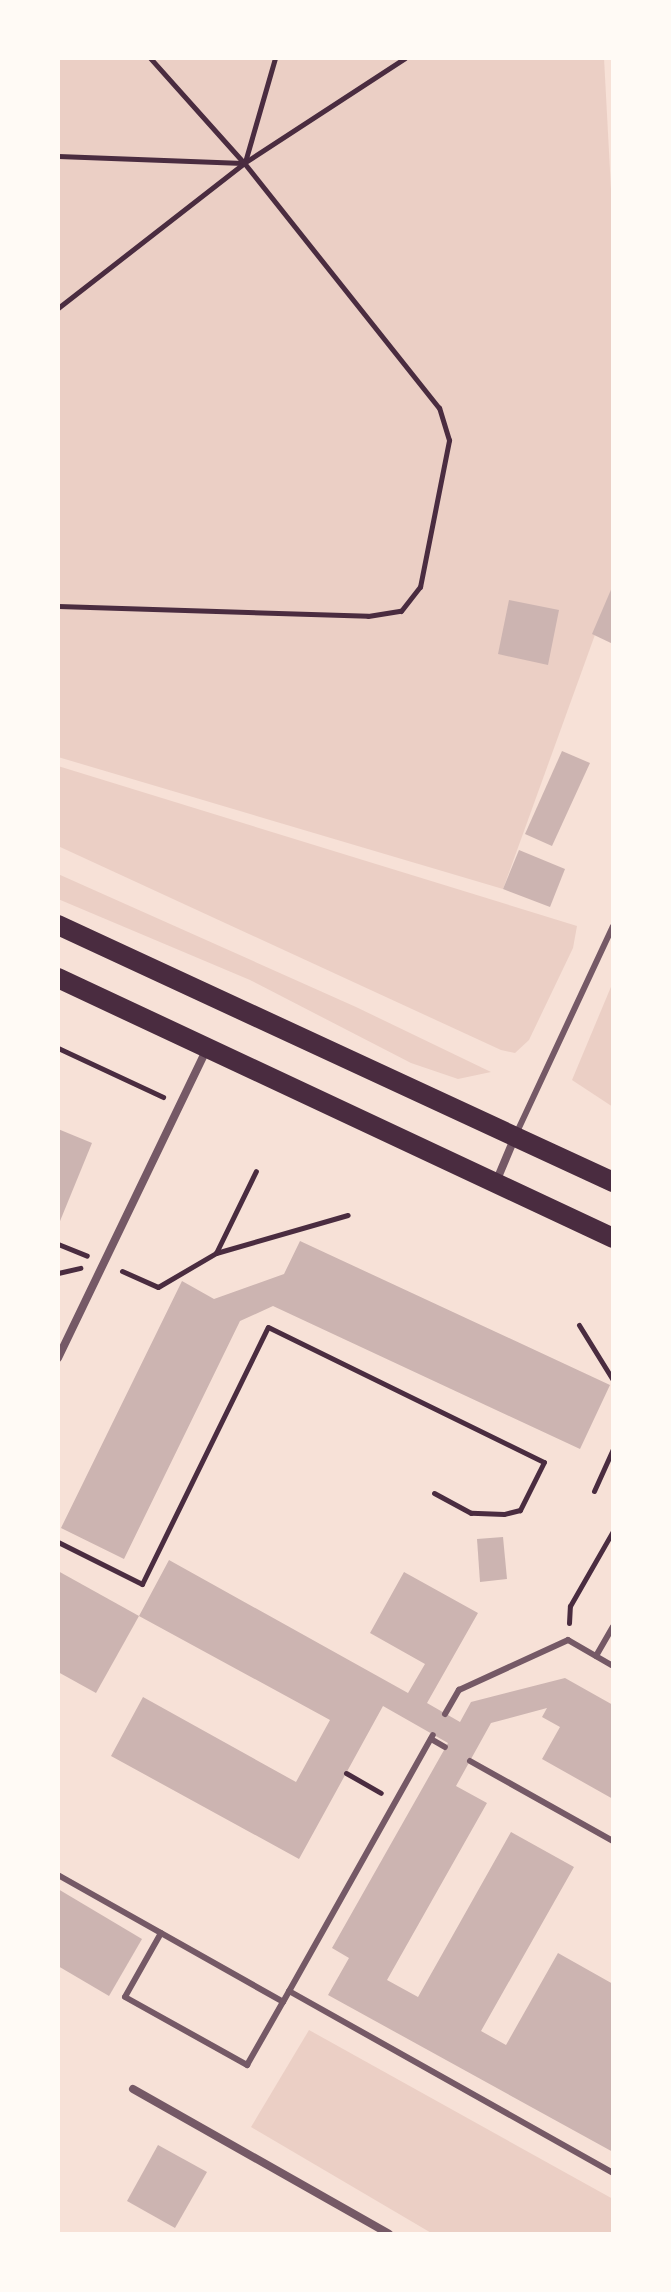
<!DOCTYPE html>
<html>
<head>
<meta charset="utf-8">
<style>
	body { margin:0 }
	#map { position:relative; width:671px; height:2292px; overflow:hidden; background:#f7e1d7; font-family:Ubuntu,sans-serif }
	div>[style] { position:absolute }
	.green>* { inset:0; background:#ebcfc5 }
	.building>* { inset:0; background:#ccb4b1 }
	.path>* { height:5px; margin:-2.5px; padding:0 2.5px; transform-origin:2.5px; border-radius:2.5px; background:#4a2c40 }
	.service>* { height:6px; margin:-3px; padding:0 3px; transform-origin:3px; border-radius:3px; background:#755966 }
	.minor>* { height:8px; margin:-4px; padding:0 4px; transform-origin:4px; border-radius:4px; background:#755966 }
	.primary>* { height:20px; margin:-10px; padding:0 10px; transform-origin:10px; border-radius:10px; background:#4a2c40 }
	span { translate:-50% -50%; white-space:nowrap; text-align:center; line-height:1.15; -webkit-text-stroke:6px #fffaf5; paint-order:stroke }
	.frame { position:absolute; inset:0; border:60px solid #fffaf5; pointer-events:none }
</style>
</head>
<body>
<div id="map">
	<div class="green">
		<i style="clip-path:polygon(58px 58px,604px 58px,613px 227px,613px 585px,503px 889px,58px 757px)"></i>
		<i style="clip-path:polygon(58px 766px,577px 926px,573px 948px,529px 1040px,515px 1053px,501px 1050px,58px 846px)"></i>
		<i style="clip-path:polygon(58px 874px,356px 1007px,491px 1072px,458px 1079px,411px 1063px,250px 980px,58px 899px)"></i>
		<i style="clip-path:polygon(613px 982px,613px 1107px,572px 1080px)"></i>
		<i style="clip-path:polygon(309px 2030px,613px 2199px,613px 2234px,433px 2234px,251px 2127px)"></i>
	</div>
	<div class="building">
		<i style="clip-path:polygon(613px 585px,613px 644px,592px 634px)"></i>
		<i style="clip-path:polygon(509px 600px,559px 610px,548px 665px,498px 654px)"></i>
		<i style="clip-path:polygon(562px 751px,590px 763px,552px 846px,525px 834px)"></i>
		<i style="clip-path:polygon(519px 850px,565px 869px,550px 907px,503px 889px)"></i>
		<i style="clip-path:polygon(58px 1129px,92px 1143px,58px 1226px)"></i>
		<i style="clip-path:polygon(300px 1241px,610px 1385px,580px 1449px,273px 1306px,240px 1321px,124px 1559px,61px 1528px,182px 1281px,214px 1299px,284px 1274px)"></i>
		<i style="clip-path:polygon(503px 1537px,507px 1579px,480px 1582px,477px 1539px)"></i>
		<i style="clip-path:polygon(169px 1560px,408px 1693px,425px 1664px,370px 1633px,404px 1572px,478px 1613px,427px 1703px,460px 1722px,471px 1702px,565px 1678px,613px 1705px,613px 1799px,542px 1759px,560px 1727px,542px 1717px,547px 1708px,491px 1723px,456px 1786px,487px 1803px,387px 1980px,418px 1997px,511px 1832px,574px 1867px,481px 2031px,506px 2045px,558px 1953px,613px 1984px,613px 2152px,328px 1995px,349px 1958px,332px 1948px,448px 1743px,383px 1706px,299px 1859px,111px 1756px,143px 1697px,296px 1782px,330px 1720px,139px 1616px)"></i>
		<i style="clip-path:polygon(58px 1571px,139px 1616px,96px 1693px,58px 1672px)"></i>
		<i style="clip-path:polygon(58px 1889px,142px 1939px,109px 1996px,58px 1966px)"></i>
		<i style="clip-path:polygon(158px 2145px,207px 2172px,175px 2228px,127px 2201px)"></i>
	</div>
	<div class="path">
		<i style="left:58px;top:156px;width:185px;rotate:2.2deg"></i>
		<i style="left:245px;top:162px;width:108px;rotate:-73.9deg"></i>
		<i style="left:58px;top:308px;width:236px;rotate:-37.9deg"></i>
		<i style="left:244px;top:163px;width:192px;rotate:-33.1deg"></i>
		<i style="left:58px;top:606px;width:310px;rotate:1.8deg"></i>
		<i style="left:368px;top:616px;width:33px;rotate:-9deg"></i>
		<i style="left:401px;top:611px;width:31px;rotate:-52deg"></i>
		<i style="left:420px;top:587px;width:150px;rotate:-78.8deg"></i>
		<i style="left:449px;top:440px;width:34px;rotate:-107deg"></i>
		<i style="left:439px;top:408px;width:313px;rotate:-128.5deg"></i>
		<i style="left:244px;top:163px;width:141px;rotate:-131.8deg"></i>
		<i style="left:58px;top:1048px;width:116px;rotate:25deg"></i>
		<i style="left:58px;top:1244px;width:31px;rotate:22deg"></i>
		<i style="left:216px;top:1253px;width:91px;rotate:-64deg"></i>
		<i style="left:122px;top:1271px;width:39px;rotate:24deg"></i>
		<i style="left:158px;top:1287px;width:67px;rotate:-30.4deg"></i>
		<i style="left:216px;top:1253px;width:137px;rotate:-16.1deg"></i>
		<i style="left:58px;top:1273px;width:23px;rotate:-13deg"></i>
		<i style="left:579px;top:1325px;width:65px;rotate:58.3deg"></i>
		<i style="left:594px;top:1491px;width:46px;rotate:-65.7deg"></i>
		<i style="left:58px;top:1542px;width:94px;rotate:26.6deg"></i>
		<i style="left:142px;top:1584px;width:286px;rotate:-63.9deg"></i>
		<i style="left:268px;top:1327px;width:307px;rotate:26.1deg"></i>
		<i style="left:544px;top:1462px;width:54px;rotate:116.6deg"></i>
		<i style="left:520px;top:1510px;width:16px;rotate:166deg"></i>
		<i style="left:504px;top:1514px;width:33px;rotate:-178deg"></i>
		<i style="left:471px;top:1513px;width:42px;rotate:-151.6deg"></i>
		<i style="left:569px;top:1623px;width:17px;rotate:-87deg"></i>
		<i style="left:570px;top:1606px;width:86px;rotate:-60.2deg"></i>
		<i style="left:346px;top:1773px;width:40px;rotate:29.7deg"></i>
	</div>
	<div class="service">
		<i style="left:517px;top:1132px;width:227px;rotate:-65deg"></i>
		<i style="left:596px;top:1656px;width:34px;rotate:-60deg"></i>
		<i style="left:445px;top:1714px;width:28px;rotate:-60deg"></i>
		<i style="left:459px;top:1690px;width:120px;rotate:-24.6deg"></i>
		<i style="left:568px;top:1640px;width:52px;rotate:30deg"></i>
		<i style="left:431px;top:1739px;width:16px;rotate:30deg"></i>
		<i style="left:470px;top:1761px;width:164px;rotate:29.2deg"></i>
		<i style="left:58px;top:1875px;width:258px;rotate:29.4deg"></i>
		<i style="left:283px;top:2002px;width:306px;rotate:-60.7deg"></i>
		<i style="left:161px;top:1933px;width:73px;rotate:119.4deg"></i>
		<i style="left:125px;top:1997px;width:140px;rotate:29.1deg"></i>
		<i style="left:247px;top:2065px;width:73px;rotate:-60.3deg"></i>
		<i style="left:289px;top:1991px;width:372px;rotate:29.3deg"></i>
	</div>
	<div class="minor">
		<i style="left:496px;top:1182px;width:47px;rotate:-67.3deg"></i>
		<i style="left:58px;top:1358px;width:343px;rotate:-64.3deg"></i>
		<i style="left:133px;top:2089px;width:294px;rotate:29.5deg"></i>
	</div>
	<div class="primary">
		<i style="left:58px;top:925px;width:612px;rotate:24.85deg"></i>
		<i style="left:58px;top:978px;width:613px;rotate:25.1deg"></i>
	</div>
	<div class="frame"></div>
</div>
</body>
</html>
